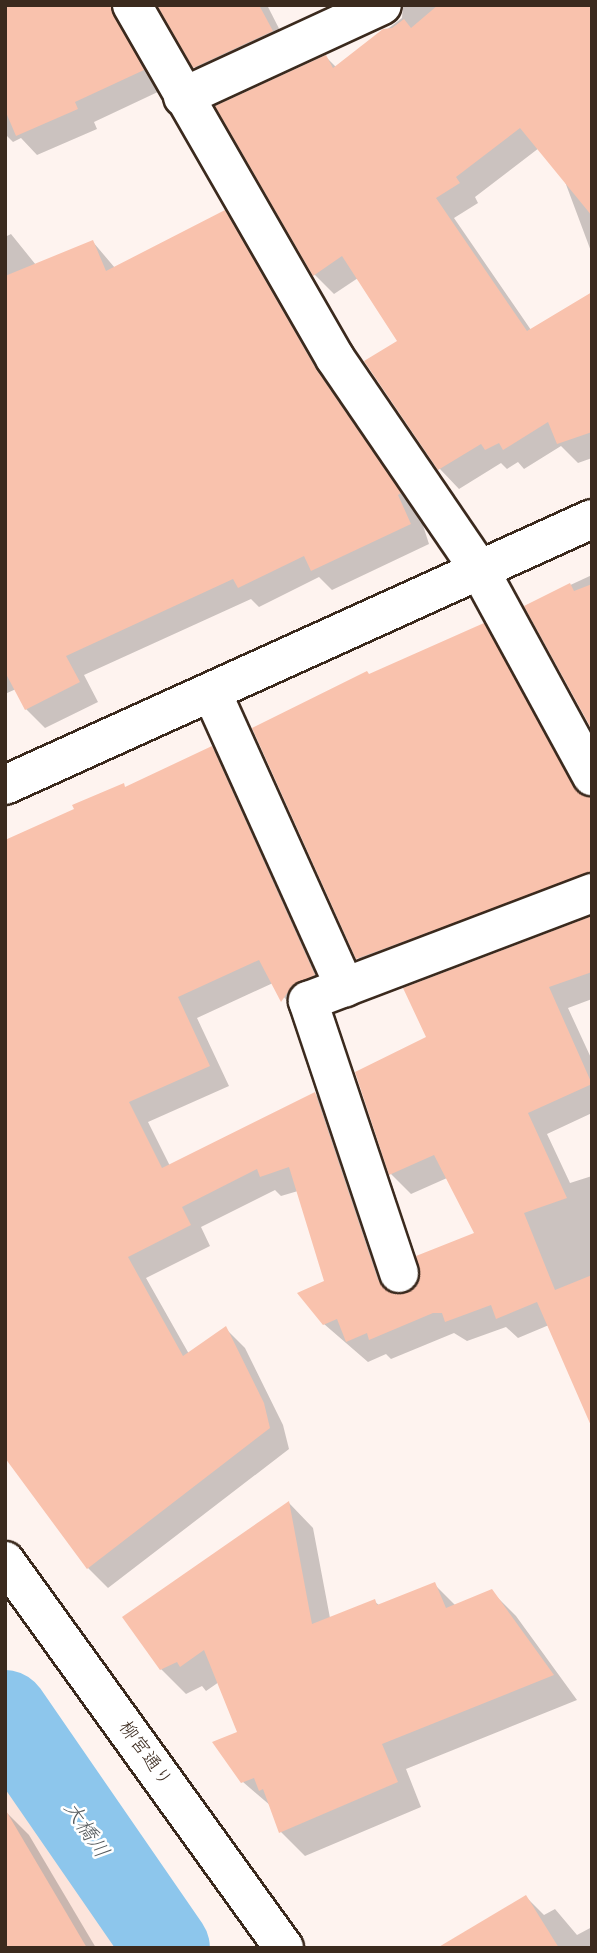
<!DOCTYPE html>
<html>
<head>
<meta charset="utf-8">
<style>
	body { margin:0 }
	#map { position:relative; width:597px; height:1953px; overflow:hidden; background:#fef3ef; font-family:"Balsamiq Sans","Klee One",sans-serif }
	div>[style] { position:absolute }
	.built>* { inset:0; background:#fce4db }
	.shadow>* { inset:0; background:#0003 }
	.river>* { height:86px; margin:-43px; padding:0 43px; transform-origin:43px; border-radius:43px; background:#8dc6ec }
	.building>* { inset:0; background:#f9c2ad }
	.roads { filter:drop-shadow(2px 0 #3b2a1e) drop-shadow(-2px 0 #3b2a1e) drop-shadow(0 2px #3b2a1e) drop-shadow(0 -2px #3b2a1e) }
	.street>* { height:38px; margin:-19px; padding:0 19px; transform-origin:19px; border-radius:19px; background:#fff }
	.secondary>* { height:38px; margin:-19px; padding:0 19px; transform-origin:19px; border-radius:19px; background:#fff }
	span { translate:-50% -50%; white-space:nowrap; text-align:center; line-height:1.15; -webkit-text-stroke:5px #fff; paint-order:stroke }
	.street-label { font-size:19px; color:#3b2a1e }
	.water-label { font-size:21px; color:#54595c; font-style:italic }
	.frame { position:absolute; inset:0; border:7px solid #3b2a1e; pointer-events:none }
</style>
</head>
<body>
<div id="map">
	<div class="built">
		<i style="clip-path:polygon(5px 1737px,154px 1948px,5px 1948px)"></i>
	</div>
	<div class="shadow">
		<i style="clip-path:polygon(5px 5px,147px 5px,162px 90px,94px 122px,97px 129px,37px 155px,21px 138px,13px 142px,5px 134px)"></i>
		<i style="clip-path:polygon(158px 5px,267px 5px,291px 52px,215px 87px,195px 67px)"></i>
		<i style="clip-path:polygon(403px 5px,592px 5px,592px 254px,564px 179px,539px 148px,475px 197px,478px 203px,454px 218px,531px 330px,592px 294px,592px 458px,578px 463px,561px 446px,524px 469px,518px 462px,507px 469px,501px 463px,459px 489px,440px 469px,366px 362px,400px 341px,358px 278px,334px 294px,314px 274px,326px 57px,337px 68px,402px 18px)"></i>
		<i style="clip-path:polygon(224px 212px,244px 231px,419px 513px,429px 544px,332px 590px,319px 577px,259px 607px,251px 599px,84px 675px,98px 702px,45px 728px,26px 709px,16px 689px,5px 694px,5px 237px,11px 234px,36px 265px,93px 242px,115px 268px)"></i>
		<i style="clip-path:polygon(592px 575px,592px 726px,527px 605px)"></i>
		<i style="clip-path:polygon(483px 626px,502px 644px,585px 797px,592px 797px,592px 896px,376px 976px,358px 958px,370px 676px)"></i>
		<i style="clip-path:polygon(212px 748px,232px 768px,334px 995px,302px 1020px,273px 983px,197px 1018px,229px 1086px,148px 1122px,170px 1166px,315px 1094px,335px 1114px,396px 1296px,407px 1295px,476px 1234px,447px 1178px,411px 1194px,391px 1174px,429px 1038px,592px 917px,592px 999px,568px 1008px,592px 1060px,592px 1113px,547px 1134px,570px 1183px,592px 1176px,592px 1397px,549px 1325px,518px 1338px,506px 1327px,467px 1341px,454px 1333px,391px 1359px,386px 1354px,368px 1362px,324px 1324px,326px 1282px,298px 1191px,281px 1196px,275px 1190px,201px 1227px,210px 1246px,146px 1278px,189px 1354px,225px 1328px,245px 1348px,283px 1425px,289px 1449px,108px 1588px,88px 1568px,76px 810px)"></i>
		<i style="clip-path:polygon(289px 1503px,313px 1528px,330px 1618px,374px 1601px,380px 1606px,434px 1584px,456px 1606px,492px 1592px,516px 1616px,577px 1700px,406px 1769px,421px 1807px,305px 1856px,281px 1832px,271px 1806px,243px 1782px,239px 1733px,219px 1682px,206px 1691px,202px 1686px,186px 1694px,161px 1669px)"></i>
		<i style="clip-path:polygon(5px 1811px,29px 1835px,96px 1948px,5px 1948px)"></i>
		<i style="clip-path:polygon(526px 1897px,544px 1915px,555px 1909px,577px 1935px,592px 1927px,592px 1948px,448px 1948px)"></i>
	</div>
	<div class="river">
		<i style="left:5px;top:1713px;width:285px;rotate:55.4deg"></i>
	</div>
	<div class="building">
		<i style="clip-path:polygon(5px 5px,110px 5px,144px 70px,75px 102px,78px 109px,16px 136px,5px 110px)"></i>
		<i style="clip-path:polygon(157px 5px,259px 5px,273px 31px,193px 68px)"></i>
		<i style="clip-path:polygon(438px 5px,592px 5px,592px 216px,520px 128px,456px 177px,460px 183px,436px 198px,527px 331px,592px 292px,592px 432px,557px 444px,548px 422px,503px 450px,499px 443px,485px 450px,481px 444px,438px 470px,364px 361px,397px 341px,342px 256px,313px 276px,215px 106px,326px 55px,333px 68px,383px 29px,392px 28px,404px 19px,411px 28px)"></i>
		<i style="clip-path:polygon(225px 210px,316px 369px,401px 493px,398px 495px,411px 524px,311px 571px,304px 556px,238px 588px,233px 579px,66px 656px,80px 682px,25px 710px,5px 672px,5px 276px,93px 240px,106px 271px)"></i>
		<i style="clip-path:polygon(570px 583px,574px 591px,592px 584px,592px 730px,524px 606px)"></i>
		<i style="clip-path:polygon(484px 623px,573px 786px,592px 798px,592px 872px,356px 959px,252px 728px,367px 671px,369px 674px)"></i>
		<i style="clip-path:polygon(212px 746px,315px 975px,292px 986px,281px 1002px,259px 960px,178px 997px,210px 1066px,129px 1102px,162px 1168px,315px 1092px,378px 1280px,394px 1294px,416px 1287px,420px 1277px,416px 1256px,474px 1233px,434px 1155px,389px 1175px,355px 1072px,426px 1037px,403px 988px,592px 916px,592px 972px,549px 987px,592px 1084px,528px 1113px,567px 1198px,524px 1213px,555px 1290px,592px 1275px,592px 1428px,537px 1302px,496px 1319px,491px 1305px,445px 1322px,442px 1313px,433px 1313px,369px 1340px,367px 1333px,346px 1342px,337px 1319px,323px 1325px,297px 1293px,324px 1281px,289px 1167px,260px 1177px,257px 1169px,182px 1207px,191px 1225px,128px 1257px,183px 1356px,226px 1326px,264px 1403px,270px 1428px,87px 1569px,5px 1458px,5px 840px,74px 809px,72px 805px,124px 783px,125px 787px)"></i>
		<i style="clip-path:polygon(289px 1501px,312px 1624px,375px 1599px,377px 1605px,435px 1582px,446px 1608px,492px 1589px,554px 1675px,382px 1744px,398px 1782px,279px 1833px,263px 1789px,259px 1791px,254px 1778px,241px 1783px,212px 1742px,237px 1732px,204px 1650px,180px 1667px,177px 1662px,160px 1670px,122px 1617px)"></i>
		<i style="clip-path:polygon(5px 1809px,87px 1948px,5px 1948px)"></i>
		<i style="clip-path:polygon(526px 1895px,559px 1948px,437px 1948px)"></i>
	</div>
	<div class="roads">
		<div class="street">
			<i style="left:132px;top:5px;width:407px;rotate:60.1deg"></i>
			<i style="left:335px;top:358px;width:255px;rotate:55.7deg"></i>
			<i style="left:479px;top:569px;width:236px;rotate:61.4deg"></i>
			<i style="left:183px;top:97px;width:219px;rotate:-24.8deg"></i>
			<i style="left:212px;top:693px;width:323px;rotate:65.7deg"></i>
			<i style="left:399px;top:1273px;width:287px;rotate:-108.5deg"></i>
			<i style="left:308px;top:1001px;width:304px;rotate:-20.8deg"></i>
		</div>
		<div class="secondary">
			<i style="left:5px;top:785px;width:644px;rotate:-24.38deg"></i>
			<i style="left:5px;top:1561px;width:477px;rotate:54.2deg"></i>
		</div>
	</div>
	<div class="street-label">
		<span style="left:145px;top:1754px;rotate:54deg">柳宮通り</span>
	</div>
	<div class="water-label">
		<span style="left:86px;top:1830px;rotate:56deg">大橋川</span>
	</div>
	<div class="frame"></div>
</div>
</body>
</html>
